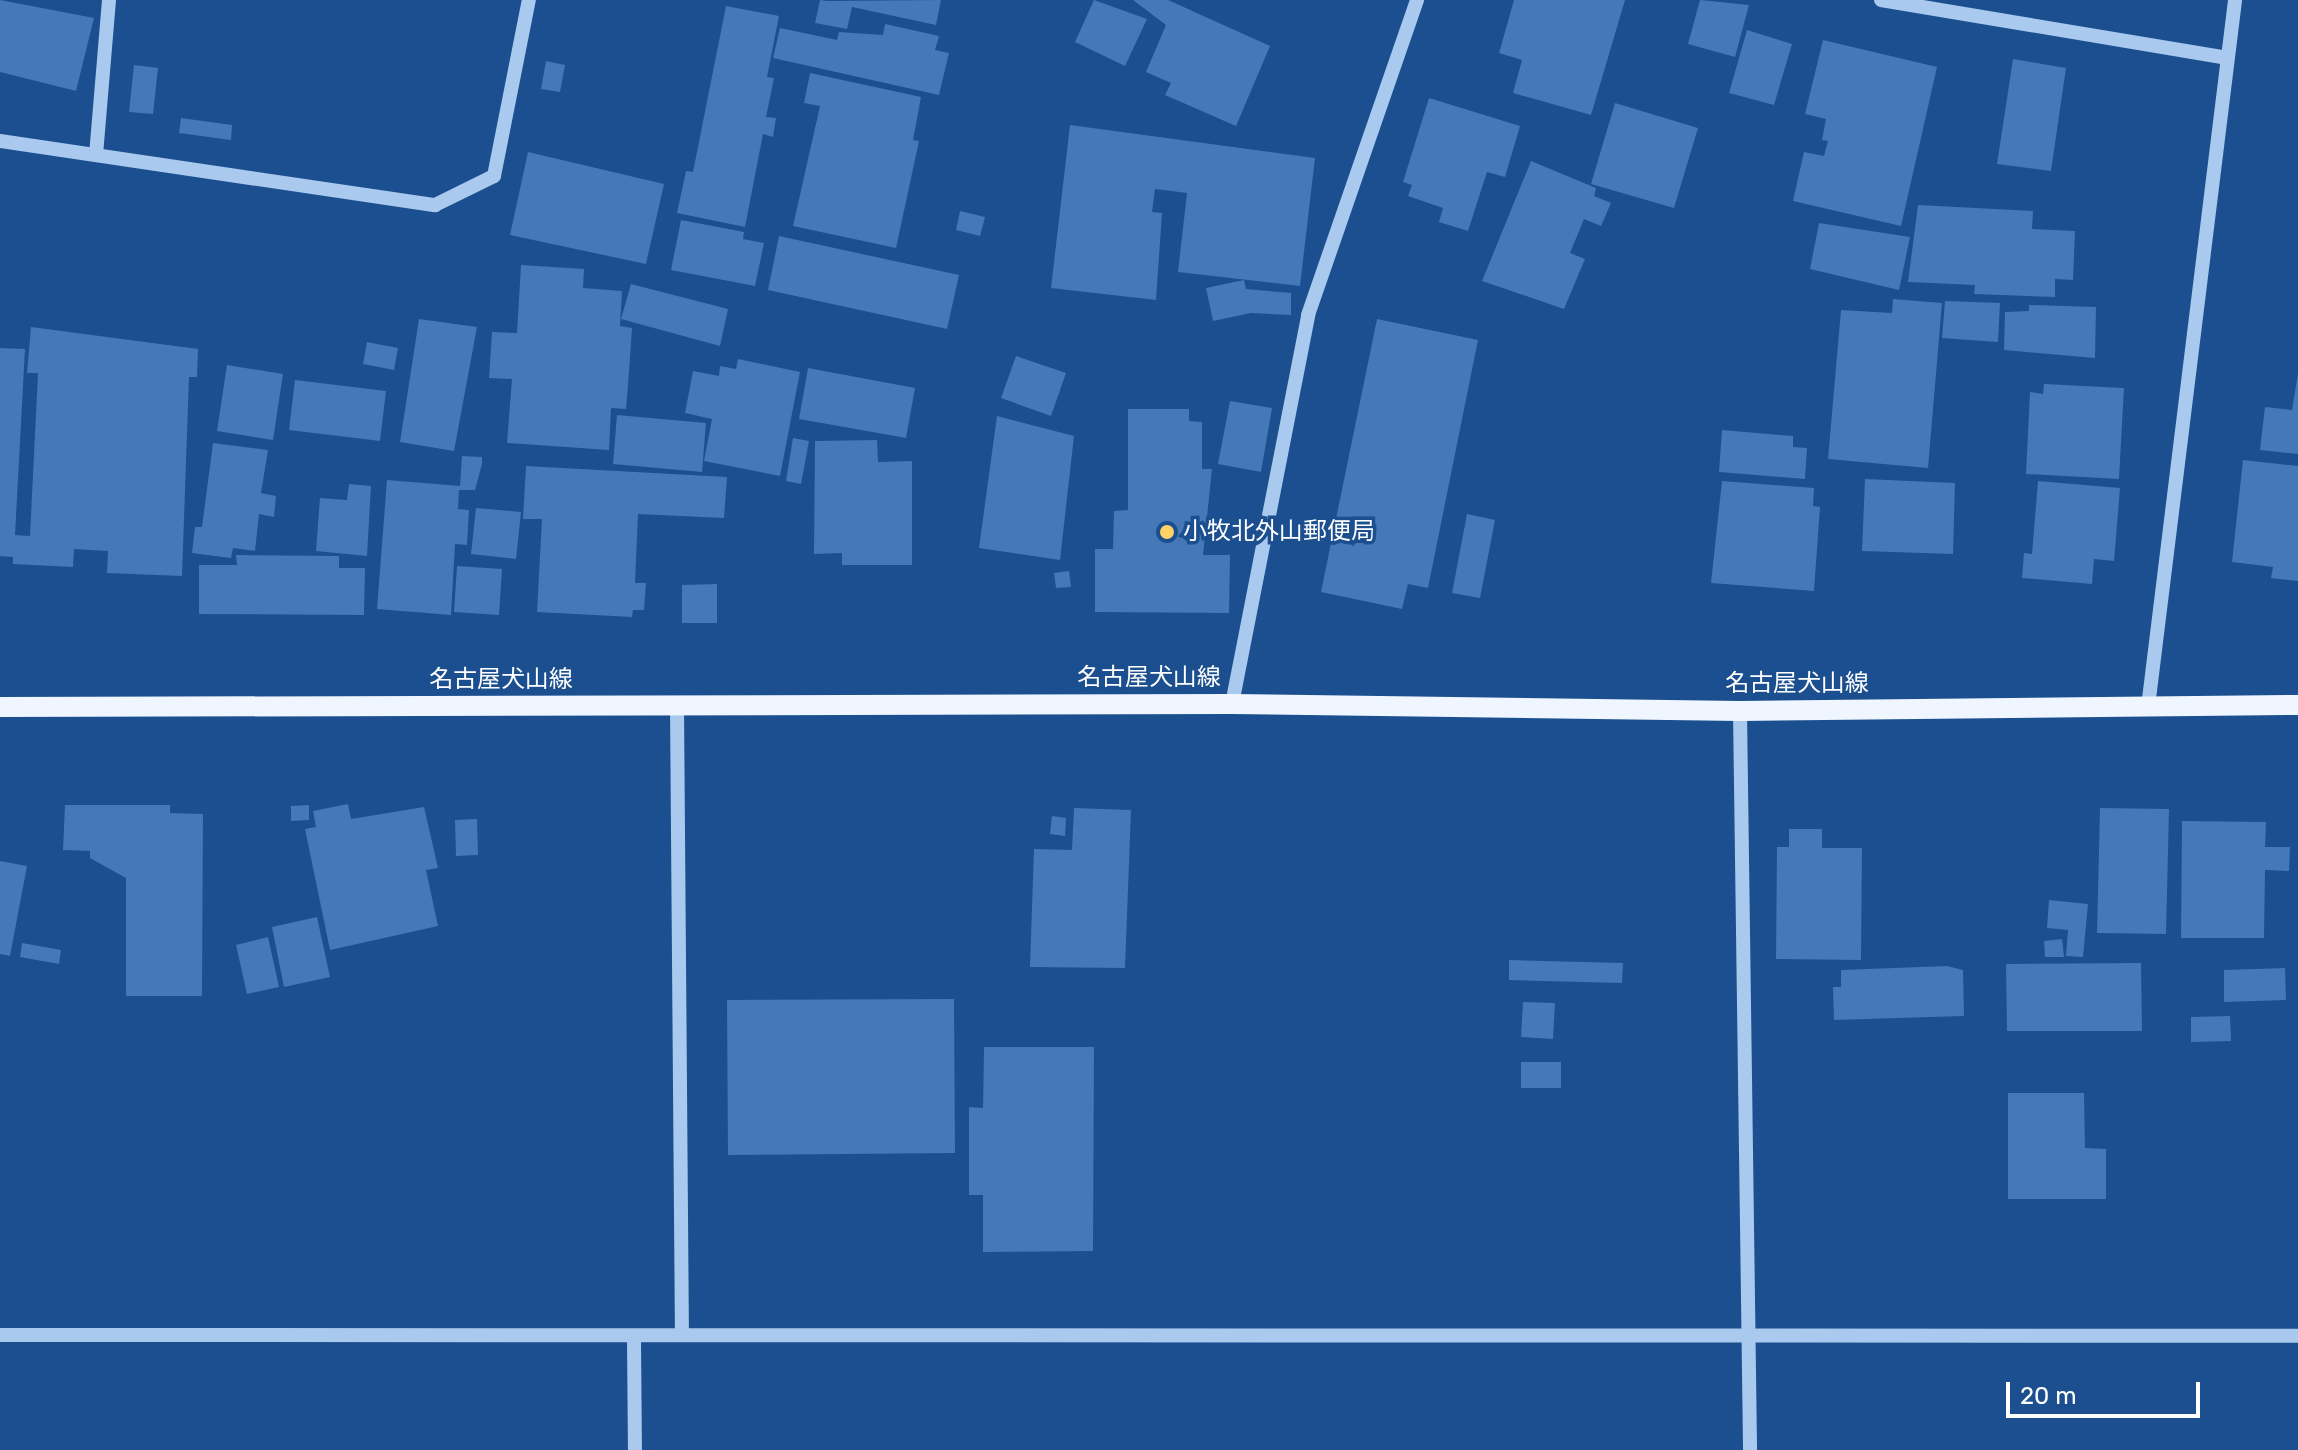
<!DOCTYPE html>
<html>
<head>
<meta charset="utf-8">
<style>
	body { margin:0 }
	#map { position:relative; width:2298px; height:1450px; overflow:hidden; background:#1b4f8f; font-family:Rubik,"Noto Sans JP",sans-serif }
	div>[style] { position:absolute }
	.building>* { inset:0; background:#4478b7 }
	.minor>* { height:14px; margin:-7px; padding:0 7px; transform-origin:7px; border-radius:7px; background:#a9c9ee }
	.major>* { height:20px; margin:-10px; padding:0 10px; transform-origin:10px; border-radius:10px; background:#f0f6ff }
	.dots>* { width:22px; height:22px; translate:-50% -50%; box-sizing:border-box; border:4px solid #1b4f8f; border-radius:50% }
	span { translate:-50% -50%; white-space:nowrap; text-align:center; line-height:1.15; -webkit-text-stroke:7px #1b4f8f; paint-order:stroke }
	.poi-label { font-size:24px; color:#fff }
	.left { translate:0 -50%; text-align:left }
	.street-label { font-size:24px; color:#fff }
	.scale { position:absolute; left:2006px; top:1382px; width:194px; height:36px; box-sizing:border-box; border:4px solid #fff; border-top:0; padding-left:10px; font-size:24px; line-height:28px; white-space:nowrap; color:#fff; -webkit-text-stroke:6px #1b4f8f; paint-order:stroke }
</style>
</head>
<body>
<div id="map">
	<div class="building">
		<i style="clip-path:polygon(0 0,94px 18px,76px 91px,0 72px)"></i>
		<i style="clip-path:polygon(820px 0,827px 1px,941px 0,936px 25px,852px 7px,847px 29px,815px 23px)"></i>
		<i style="clip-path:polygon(1094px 0,1147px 19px,1125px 66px,1075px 42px)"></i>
		<i style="clip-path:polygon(1133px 0,1168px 0,1270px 46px,1236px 126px,1165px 95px,1171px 83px,1146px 72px,1166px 25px)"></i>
		<i style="clip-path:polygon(1514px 0,1625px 0,1591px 115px,1513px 93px,1522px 60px,1499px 53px)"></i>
		<i style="clip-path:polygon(1700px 0,1749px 5px,1735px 57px,1688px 44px)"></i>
		<i style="clip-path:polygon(726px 6px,779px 16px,767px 77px,774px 78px,766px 117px,776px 118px,773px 137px,763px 134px,745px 227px,677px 213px,686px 171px,693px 172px)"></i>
		<i style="clip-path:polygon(885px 24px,939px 36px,935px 50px,949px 53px,939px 95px,773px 58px,780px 28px,837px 40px,839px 32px,883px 35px)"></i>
		<i style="clip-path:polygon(1747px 30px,1792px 44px,1774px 105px,1729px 93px)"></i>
		<i style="clip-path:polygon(1823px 40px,1937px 67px,1901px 226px,1793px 201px,1804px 152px,1824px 156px,1828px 141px,1822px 140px,1826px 119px,1805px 114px)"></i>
		<i style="clip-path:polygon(2013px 59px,2066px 68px,2051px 171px,1997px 164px)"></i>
		<i style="clip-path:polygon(546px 61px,565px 65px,560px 92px,541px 89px)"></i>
		<i style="clip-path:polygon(134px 65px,158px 68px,153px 114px,129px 112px)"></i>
		<i style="clip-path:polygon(810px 73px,921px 97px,913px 140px,919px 141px,896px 248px,793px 226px,820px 106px,804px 103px)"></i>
		<i style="clip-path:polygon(1429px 98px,1520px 126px,1505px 177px,1487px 172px,1468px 231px,1439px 222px,1443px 208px,1408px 196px,1412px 185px,1403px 182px)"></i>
		<i style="clip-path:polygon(1615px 103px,1698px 128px,1674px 208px,1591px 184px)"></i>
		<i style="clip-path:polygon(181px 118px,232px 125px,231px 140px,179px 133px)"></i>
		<i style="clip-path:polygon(1070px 125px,1315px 158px,1300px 286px,1178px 272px,1187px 193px,1155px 189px,1152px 212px,1162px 213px,1156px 300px,1051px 288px)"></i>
		<i style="clip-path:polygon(528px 152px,664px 184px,646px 264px,510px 235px)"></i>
		<i style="clip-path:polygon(1531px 161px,1596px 188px,1594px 196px,1611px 203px,1601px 226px,1584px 219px,1570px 253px,1585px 259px,1564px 309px,1482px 281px)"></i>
		<i style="clip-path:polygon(1918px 205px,2033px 211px,2032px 229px,2075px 231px,2073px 280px,2055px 279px,2055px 297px,1974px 294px,1975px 285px,1908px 282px)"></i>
		<i style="clip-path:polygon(960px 211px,985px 217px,980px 236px,956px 230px)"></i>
		<i style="clip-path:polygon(681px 220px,744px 232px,743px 239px,764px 243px,755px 286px,671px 270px)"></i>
		<i style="clip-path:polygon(1819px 223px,1910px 237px,1899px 290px,1810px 269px)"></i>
		<i style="clip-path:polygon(779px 236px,959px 275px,947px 329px,768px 290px)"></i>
		<i style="clip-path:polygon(521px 265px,584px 269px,583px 288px,622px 291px,620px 326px,632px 328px,629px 372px,626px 409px,611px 408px,609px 450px,507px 443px,512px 379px,489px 378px,492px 332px,517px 333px)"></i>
		<i style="clip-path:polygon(1244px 280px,1246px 289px,1291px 293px,1291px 315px,1251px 313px,1213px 321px,1206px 288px)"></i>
		<i style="clip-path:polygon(631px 284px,728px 309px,720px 346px,621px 319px)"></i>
		<i style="clip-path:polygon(1893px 299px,1942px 303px,1928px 468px,1828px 459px,1841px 310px,1892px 313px)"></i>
		<i style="clip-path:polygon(1945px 301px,2000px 303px,1998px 342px,1942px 338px)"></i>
		<i style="clip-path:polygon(2029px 305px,2096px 307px,2095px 358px,2004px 350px,2005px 312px,2029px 311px)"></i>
		<i style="clip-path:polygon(419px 319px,477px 327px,454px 451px,400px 442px)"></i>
		<i style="clip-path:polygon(1377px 319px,1478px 340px,1428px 588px,1408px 584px,1402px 609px,1321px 592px)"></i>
		<i style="clip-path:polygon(31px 327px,198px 349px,197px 377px,189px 377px,182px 576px,107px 573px,108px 551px,74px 549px,73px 567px,13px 564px,13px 557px,0 556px,0 348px,25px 349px,15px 535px,30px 536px,38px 373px,27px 373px)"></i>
		<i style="clip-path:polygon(367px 342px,398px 348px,394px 370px,363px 364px)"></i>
		<i style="clip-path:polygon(1016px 356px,1066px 373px,1051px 416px,1001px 398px)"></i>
		<i style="clip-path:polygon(738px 359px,800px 372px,780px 476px,704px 461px,712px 419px,685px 413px,693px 371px,719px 376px,720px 366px,736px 369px)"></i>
		<i style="clip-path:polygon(227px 365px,283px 374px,273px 440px,217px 431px)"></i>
		<i style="clip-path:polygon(808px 368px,915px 388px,906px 438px,799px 419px)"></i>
		<i style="clip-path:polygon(2298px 373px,2298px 454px,2260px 450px,2265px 407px,2292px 410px)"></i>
		<i style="clip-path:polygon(295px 380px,386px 391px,380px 441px,289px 430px)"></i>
		<i style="clip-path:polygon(2044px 384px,2124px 388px,2119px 479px,2026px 474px,2030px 392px,2043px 394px)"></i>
		<i style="clip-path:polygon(1230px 401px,1272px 408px,1261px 472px,1218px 464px)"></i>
		<i style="clip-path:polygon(1128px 409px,1189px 409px,1189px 421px,1202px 422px,1202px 469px,1212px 469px,1203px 555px,1230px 555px,1229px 613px,1095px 612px,1095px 549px,1113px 549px,1114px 511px,1128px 510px)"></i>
		<i style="clip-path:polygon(617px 415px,706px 423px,702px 472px,613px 464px)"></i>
		<i style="clip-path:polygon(997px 416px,1074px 436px,1060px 560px,979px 548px)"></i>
		<i style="clip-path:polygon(1722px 430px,1793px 436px,1793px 447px,1807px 448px,1805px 479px,1719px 472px)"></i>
		<i style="clip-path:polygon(793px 438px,809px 441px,801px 484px,786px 481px)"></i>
		<i style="clip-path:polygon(877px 440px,878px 462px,912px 461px,912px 565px,842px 565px,842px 553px,814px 554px,815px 441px)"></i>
		<i style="clip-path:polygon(213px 443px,268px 450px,261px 493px,276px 496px,274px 517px,259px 514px,255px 551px,233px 548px,231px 558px,192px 553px,195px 527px,202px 527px)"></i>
		<i style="clip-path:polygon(462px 456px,482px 457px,482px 464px,475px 490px,459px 490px,458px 509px,469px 510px,467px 545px,455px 544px,451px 615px,377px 609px,387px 480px,460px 486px)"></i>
		<i style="clip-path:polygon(2243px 460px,2298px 466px,2298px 581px,2271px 578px,2273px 567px,2232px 562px)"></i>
		<i style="clip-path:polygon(526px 466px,727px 477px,724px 518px,638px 514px,635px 583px,646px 583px,644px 610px,633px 610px,632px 617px,537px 612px,542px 519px,523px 519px)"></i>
		<i style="clip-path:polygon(1865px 479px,1955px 483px,1953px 554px,1862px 551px)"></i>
		<i style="clip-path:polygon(1722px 481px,1814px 488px,1813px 506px,1820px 507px,1814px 591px,1711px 583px)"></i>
		<i style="clip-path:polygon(2038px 481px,2120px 488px,2114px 561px,2094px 559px,2092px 584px,2022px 578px,2024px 553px,2032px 554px)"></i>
		<i style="clip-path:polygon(349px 484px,371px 486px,367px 556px,316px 551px,320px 498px,347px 500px)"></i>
		<i style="clip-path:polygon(476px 508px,521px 512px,516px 559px,471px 554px)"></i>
		<i style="clip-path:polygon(1467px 514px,1495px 520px,1480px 598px,1452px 593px)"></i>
		<i style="clip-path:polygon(236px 555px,339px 556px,339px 568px,365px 568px,364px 615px,199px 614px,199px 565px,237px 565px)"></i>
		<i style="clip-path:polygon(457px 566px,502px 569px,499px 615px,454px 612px)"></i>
		<i style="clip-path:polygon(1069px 571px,1071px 587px,1056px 588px,1054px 573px)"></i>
		<i style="clip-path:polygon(717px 584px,717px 623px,682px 623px,682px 585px)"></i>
		<i style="clip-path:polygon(348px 804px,351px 819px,424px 807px,438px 868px,426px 870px,438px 926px,330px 950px,305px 829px,316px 827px,313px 811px)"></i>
		<i style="clip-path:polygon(65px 805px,170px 805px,170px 813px,203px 814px,202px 996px,126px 996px,126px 878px,90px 858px,90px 851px,63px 850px)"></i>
		<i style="clip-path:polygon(309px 805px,309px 820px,291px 821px,291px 806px)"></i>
		<i style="clip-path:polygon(1074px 808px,1131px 810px,1125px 968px,1030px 967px,1034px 849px,1072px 850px)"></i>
		<i style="clip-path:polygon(2100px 808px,2169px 809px,2166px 934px,2097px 933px)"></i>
		<i style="clip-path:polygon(1052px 816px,1066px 818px,1065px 836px,1050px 834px)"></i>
		<i style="clip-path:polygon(477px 819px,478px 855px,456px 856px,455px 820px)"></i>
		<i style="clip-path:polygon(2182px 821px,2266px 822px,2265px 847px,2290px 847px,2289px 871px,2265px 870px,2264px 938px,2181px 938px)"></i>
		<i style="clip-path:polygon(1789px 829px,1822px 829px,1822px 848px,1862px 848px,1861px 960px,1776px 959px,1777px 847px,1789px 847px)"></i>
		<i style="clip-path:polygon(0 861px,27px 866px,10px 956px,0 954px)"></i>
		<i style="clip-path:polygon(2049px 900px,2088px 904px,2083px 957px,2066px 956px,2068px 930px,2047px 928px)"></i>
		<i style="clip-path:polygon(317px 917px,330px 977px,284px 987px,272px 927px)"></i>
		<i style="clip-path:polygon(268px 937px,279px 987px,247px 994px,236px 945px)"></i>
		<i style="clip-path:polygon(2062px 939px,2064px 957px,2045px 957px,2044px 941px)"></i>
		<i style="clip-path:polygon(22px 943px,61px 950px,59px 964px,20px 957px)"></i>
		<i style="clip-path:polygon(1509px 960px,1623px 963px,1622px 983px,1509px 980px)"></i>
		<i style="clip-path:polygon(2141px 963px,2142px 1031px,2007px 1031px,2006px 964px)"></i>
		<i style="clip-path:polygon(1947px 966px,1963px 970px,1964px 1016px,1834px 1020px,1833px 987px,1841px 987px,1841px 970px)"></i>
		<i style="clip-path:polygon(2285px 968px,2286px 1000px,2224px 1002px,2224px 970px)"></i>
		<i style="clip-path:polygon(954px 999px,955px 1153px,728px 1155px,727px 1000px)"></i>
		<i style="clip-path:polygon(1523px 1002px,1555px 1003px,1553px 1039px,1521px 1037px)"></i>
		<i style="clip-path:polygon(2230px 1016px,2231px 1041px,2191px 1042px,2191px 1017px)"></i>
		<i style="clip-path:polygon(984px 1047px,1094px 1047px,1093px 1251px,983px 1252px,983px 1195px,969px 1195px,969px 1107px,983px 1108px)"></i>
		<i style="clip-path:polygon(1521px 1062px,1561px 1062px,1561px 1088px,1521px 1088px)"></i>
		<i style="clip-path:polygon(2008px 1093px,2084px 1093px,2085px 1148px,2106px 1149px,2106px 1199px,2008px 1199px)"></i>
	</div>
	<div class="minor">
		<i style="left:1881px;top:0;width:347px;rotate:9.5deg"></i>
		<i style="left:0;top:141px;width:440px;rotate:8.4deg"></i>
		<i style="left:435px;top:205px;width:66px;rotate:-26.2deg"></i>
		<i style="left:494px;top:176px;width:179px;rotate:-78.8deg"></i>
		<i style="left:96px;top:155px;width:156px;rotate:-85.2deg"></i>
		<i style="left:1232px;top:704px;width:396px;rotate:-78.9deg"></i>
		<i style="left:1308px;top:315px;width:333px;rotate:-70.9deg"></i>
		<i style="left:677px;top:705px;width:630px;rotate:89.55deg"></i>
		<i style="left:2148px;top:707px;width:712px;rotate:-82.98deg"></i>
		<i style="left:1740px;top:711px;width:739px;rotate:89.22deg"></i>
		<i style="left:0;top:1335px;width:2298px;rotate:0.02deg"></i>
		<i style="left:634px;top:1340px;width:110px;rotate:89.5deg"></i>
	</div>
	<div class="major">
		<i style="left:0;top:707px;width:1232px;rotate:-0.14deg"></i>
		<i style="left:1232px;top:704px;width:508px;rotate:0.79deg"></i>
		<i style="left:1740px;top:711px;width:558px;rotate:-0.62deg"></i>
	</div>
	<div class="dots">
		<i style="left:1167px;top:532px;background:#ffd166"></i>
	</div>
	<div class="poi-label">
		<span class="left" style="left:1183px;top:532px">小牧北外山郵便局</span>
	</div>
	<div class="street-label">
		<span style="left:1149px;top:678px">名古屋犬山線</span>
		<span style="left:501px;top:680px">名古屋犬山線</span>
		<span style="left:1797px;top:684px">名古屋犬山線</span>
	</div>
	<div class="scale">20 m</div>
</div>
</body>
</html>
